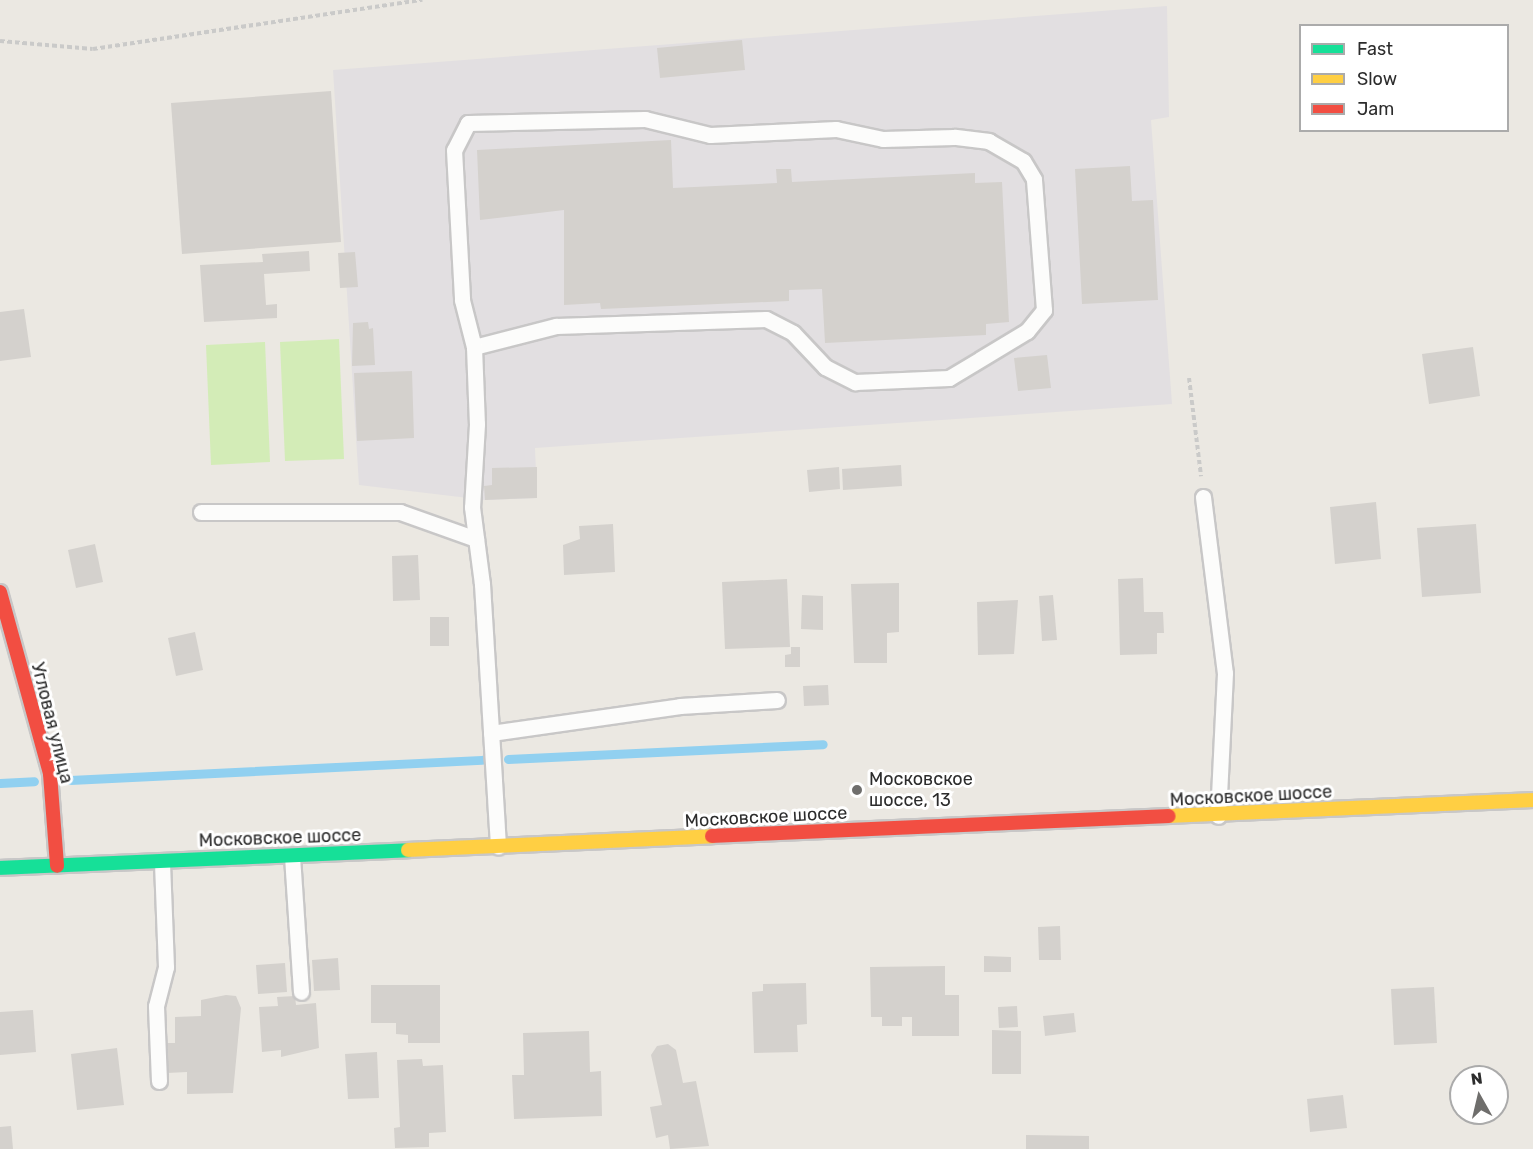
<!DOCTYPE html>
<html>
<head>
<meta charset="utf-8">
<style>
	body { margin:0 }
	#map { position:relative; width:1533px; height:1149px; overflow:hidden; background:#ebe8e2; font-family:Rubik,sans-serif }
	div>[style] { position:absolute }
	.industrial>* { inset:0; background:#e2dfe1 }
	.pitch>* { inset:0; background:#d3ecb7 }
	.stream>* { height:9px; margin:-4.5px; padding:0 4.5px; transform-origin:4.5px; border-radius:4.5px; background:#91d0f0 }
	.building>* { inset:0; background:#d4d1cd }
	.path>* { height:4px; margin-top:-2px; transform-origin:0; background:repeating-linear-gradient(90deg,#cacac9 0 4.5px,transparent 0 7.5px) }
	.roads { filter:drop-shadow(2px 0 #c8c7c7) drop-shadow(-2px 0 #c8c7c7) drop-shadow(0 2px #c8c7c7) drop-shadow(0 -2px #c8c7c7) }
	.lane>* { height:15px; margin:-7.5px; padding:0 7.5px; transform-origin:7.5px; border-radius:7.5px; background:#fcfcfb }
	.fast>* { height:14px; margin:-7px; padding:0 7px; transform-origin:7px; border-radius:7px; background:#16e098 }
	.slow>* { height:14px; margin:-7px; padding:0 7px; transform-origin:7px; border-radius:7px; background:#ffcf43 }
	.jam>* { height:14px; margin:-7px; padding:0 7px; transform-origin:7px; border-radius:7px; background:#f24e42 }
	.dots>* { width:16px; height:16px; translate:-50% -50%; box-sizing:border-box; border:3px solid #fff; border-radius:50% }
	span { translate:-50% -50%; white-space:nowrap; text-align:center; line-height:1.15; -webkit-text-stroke:6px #fff; paint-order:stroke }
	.street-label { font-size:18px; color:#2c2c2c }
	.poi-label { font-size:18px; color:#2c2c2c }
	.left { translate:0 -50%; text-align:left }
	.legend { position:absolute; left:1299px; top:24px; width:210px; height:108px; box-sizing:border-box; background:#fff; border:2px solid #ababab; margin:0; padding:8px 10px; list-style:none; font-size:18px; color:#2c2c2c }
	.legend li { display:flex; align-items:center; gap:12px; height:30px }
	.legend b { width:30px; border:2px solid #ababab }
	.north { position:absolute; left:1449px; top:1065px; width:60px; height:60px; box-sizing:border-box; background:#fff; border:2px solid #ababab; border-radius:50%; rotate:352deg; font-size:16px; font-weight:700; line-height:24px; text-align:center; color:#2c2c2c }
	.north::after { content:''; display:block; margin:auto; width:21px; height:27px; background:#6f6e6c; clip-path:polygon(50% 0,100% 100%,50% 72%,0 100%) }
</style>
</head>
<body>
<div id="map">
	<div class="industrial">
		<i style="clip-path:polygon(1167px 6px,1169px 117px,1151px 120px,1172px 404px,535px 448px,537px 498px,485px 500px,359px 485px,333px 70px)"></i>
	</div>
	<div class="pitch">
		<i style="clip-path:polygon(339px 339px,344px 459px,285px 461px,280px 342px)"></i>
		<i style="clip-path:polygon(265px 342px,270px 462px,211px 465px,206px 345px)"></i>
	</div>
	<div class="stream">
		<i style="left:508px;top:759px;width:315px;rotate:-2.7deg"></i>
		<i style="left:70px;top:780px;width:412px;rotate:-2.8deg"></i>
		<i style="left:0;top:783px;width:34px;rotate:-3deg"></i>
	</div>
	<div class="building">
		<i style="clip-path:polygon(742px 40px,745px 70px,660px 78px,657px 48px)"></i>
		<i style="clip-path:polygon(331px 91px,341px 242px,182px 254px,171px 103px)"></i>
		<i style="clip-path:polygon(671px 140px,673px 188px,777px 183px,776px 169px,791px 169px,792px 182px,975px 173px,975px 183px,1002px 182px,1009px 322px,986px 324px,986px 335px,825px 343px,822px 289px,789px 290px,789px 301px,601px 309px,600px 303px,564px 305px,564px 210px,480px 220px,477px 150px)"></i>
		<i style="clip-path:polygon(1130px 166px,1132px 201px,1153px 200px,1158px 300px,1082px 304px,1075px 169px)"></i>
		<i style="clip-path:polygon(309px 251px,310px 271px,264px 274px,266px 305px,277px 304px,277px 318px,204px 322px,200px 265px,263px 262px,262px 254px)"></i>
		<i style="clip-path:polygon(355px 252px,358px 287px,340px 288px,338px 253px)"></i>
		<i style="clip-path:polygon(24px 309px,31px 357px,0 361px,0 312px)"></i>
		<i style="clip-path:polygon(368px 322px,369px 329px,373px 328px,375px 365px,352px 366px,353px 323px)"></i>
		<i style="clip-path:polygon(1473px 347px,1480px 396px,1429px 404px,1422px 354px)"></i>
		<i style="clip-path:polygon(1047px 355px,1051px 388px,1018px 391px,1014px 358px)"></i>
		<i style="clip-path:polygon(412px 371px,414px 438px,357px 441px,354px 373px)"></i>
		<i style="clip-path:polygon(901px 465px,902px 486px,843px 490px,842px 469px)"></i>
		<i style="clip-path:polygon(537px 467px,537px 498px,485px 500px,484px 486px,492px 485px,492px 468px)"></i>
		<i style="clip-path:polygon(839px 467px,840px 489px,809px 492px,807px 470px)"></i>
		<i style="clip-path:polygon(1376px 502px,1381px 559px,1335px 564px,1330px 507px)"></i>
		<i style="clip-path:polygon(613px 524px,615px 572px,564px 575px,563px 545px,580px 539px,579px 526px)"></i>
		<i style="clip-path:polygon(1476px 524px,1481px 593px,1422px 597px,1417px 528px)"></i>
		<i style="clip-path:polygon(95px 544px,103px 582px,76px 588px,68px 550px)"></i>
		<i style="clip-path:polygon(418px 555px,420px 600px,393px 601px,392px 556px)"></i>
		<i style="clip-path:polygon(1143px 578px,1144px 612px,1163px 612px,1164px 633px,1157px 633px,1157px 654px,1120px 655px,1118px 579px)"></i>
		<i style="clip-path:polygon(787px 579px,790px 647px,725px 649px,722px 582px)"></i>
		<i style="clip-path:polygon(899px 583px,899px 632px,887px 633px,887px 663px,854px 663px,851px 584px)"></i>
		<i style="clip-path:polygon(802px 595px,823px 596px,823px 630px,801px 629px)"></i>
		<i style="clip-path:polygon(1053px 595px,1057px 640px,1042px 641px,1039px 596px)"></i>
		<i style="clip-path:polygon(1018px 600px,1014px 654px,978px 655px,977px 602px)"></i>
		<i style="clip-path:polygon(430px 617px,449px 617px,449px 646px,430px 646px)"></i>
		<i style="clip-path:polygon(195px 632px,203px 670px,176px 676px,168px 638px)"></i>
		<i style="clip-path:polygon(791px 647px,800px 647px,800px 667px,785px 667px,785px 655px,791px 654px)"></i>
		<i style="clip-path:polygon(828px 685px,829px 705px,804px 706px,803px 686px)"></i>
		<i style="clip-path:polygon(1060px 926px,1061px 960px,1039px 960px,1038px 927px)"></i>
		<i style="clip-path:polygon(984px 956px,1011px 957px,1011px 972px,984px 972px)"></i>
		<i style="clip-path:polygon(338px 958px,340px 990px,314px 991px,312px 960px)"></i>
		<i style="clip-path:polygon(285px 963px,287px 992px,258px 994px,256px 965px)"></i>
		<i style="clip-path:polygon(945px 966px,945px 995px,959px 995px,959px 1036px,912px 1036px,912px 1017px,902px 1017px,902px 1026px,882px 1026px,882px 1017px,871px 1017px,870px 967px)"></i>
		<i style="clip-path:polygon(806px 983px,807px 1024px,797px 1025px,798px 1052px,754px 1053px,752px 992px,763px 991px,763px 984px)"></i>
		<i style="clip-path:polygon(371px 985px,440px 985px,440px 1043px,408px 1043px,408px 1035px,396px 1034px,396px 1023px,371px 1023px)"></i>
		<i style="clip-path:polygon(1434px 987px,1437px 1043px,1394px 1045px,1391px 989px)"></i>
		<i style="clip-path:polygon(226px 995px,236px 996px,241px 1008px,233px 1093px,187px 1094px,187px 1072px,167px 1073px,166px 1043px,175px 1043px,175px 1017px,201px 1016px,201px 1000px)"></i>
		<i style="clip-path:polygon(295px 996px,296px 1005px,316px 1003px,319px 1048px,281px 1057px,281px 1050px,262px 1052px,259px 1007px,278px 1006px,277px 997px)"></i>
		<i style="clip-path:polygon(1017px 1006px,1018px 1027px,999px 1028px,998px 1007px)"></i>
		<i style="clip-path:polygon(33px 1010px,36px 1052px,0 1055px,0 1012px)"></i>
		<i style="clip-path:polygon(1074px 1013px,1076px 1032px,1045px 1036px,1043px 1016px)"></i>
		<i style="clip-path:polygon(992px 1030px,1021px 1031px,1021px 1074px,992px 1074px)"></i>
		<i style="clip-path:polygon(589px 1031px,590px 1072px,601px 1071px,602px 1116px,514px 1119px,512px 1075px,524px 1075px,523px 1033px)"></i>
		<i style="clip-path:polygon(668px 1044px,676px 1050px,683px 1083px,696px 1081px,709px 1146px,670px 1149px,668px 1135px,656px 1138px,650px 1107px,662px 1105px,651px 1055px,657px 1046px)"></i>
		<i style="clip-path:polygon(117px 1048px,124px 1105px,77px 1110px,71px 1054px)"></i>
		<i style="clip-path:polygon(377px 1052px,379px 1098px,348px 1099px,345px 1054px)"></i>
		<i style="clip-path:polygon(422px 1059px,423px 1066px,443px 1065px,446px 1132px,429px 1133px,429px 1147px,395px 1148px,394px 1128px,400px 1127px,397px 1060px)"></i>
		<i style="clip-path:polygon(1343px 1095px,1347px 1128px,1310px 1132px,1307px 1099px)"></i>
		<i style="clip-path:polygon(11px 1126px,13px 1149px,0 1149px,0 1127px)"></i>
		<i style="clip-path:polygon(1026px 1135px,1089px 1136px,1089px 1149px,1026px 1149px)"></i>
	</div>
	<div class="path">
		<i style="left:0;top:41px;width:93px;rotate:4.9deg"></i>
		<i style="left:93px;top:49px;width:333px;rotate:-8.5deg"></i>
		<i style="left:1189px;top:378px;width:99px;rotate:83deg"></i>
	</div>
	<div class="roads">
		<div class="lane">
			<i style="left:474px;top:347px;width:85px;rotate:-14.4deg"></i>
			<i style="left:556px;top:326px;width:210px;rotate:-1.9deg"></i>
			<i style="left:766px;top:319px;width:30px;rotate:27deg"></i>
			<i style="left:793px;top:333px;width:47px;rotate:46.7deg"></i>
			<i style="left:825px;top:367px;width:34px;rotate:27deg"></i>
			<i style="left:855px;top:382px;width:94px;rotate:-2.4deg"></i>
			<i style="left:949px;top:378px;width:91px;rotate:-31.1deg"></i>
			<i style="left:1027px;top:331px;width:27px;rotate:-51deg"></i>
			<i style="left:1044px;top:310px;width:131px;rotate:-94.4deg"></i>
			<i style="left:1034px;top:179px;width:21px;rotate:-121deg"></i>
			<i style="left:1023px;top:161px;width:39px;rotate:-150deg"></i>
			<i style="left:989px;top:141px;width:35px;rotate:-173deg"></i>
			<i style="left:954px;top:137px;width:71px;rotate:178.4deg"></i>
			<i style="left:883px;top:139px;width:48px;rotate:-168deg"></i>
			<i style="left:836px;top:129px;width:126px;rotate:177.3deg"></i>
			<i style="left:710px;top:135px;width:67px;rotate:-166.2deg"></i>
			<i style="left:645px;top:119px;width:177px;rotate:178.7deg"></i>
			<i style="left:468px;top:123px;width:30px;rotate:117deg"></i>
			<i style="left:454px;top:150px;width:150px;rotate:86.9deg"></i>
			<i style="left:462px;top:300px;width:49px;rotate:75.7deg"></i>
			<i style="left:474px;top:347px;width:77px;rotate:87.8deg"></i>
			<i style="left:477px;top:424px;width:83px;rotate:93.4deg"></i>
			<i style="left:472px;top:507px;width:78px;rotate:82.6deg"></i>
			<i style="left:482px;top:584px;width:263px;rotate:86.5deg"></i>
			<i style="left:1203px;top:497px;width:177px;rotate:82.9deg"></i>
			<i style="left:1225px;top:673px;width:143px;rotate:92.8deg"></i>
			<i style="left:201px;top:512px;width:199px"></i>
			<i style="left:400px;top:512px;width:81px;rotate:19.6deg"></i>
			<i style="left:491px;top:733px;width:191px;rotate:-8.1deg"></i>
			<i style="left:680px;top:706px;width:97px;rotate:-3.5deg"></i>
			<i style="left:292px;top:856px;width:136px;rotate:86.2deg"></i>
			<i style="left:159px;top:1081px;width:75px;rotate:-92.3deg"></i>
			<i style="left:156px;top:1006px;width:40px;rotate:-75.6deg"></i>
			<i style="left:166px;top:967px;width:106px;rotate:-92.2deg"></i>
		</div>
		<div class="fast">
			<i style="left:0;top:868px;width:408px;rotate:-2.5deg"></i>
		</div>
		<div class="slow">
			<i style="left:1169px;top:816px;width:364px;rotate:-2.5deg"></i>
			<i style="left:408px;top:850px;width:304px;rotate:-2.6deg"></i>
		</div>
		<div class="jam">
			<i style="left:0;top:592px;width:189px;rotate:74.6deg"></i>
			<i style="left:50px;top:774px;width:92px;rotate:85.6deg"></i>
			<i style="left:712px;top:836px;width:457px;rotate:-2.5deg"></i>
		</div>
	</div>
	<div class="dots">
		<i style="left:857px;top:790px;background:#6f6e6c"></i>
	</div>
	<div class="street-label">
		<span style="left:52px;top:723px;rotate:76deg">Угловая улица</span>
		<span style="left:1251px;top:796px;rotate:-3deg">Московское шоссе</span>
		<span style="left:766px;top:817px;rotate:-3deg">Московское шоссе</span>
		<span style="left:280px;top:838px;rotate:-2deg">Московское шоссе</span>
	</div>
	<div class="poi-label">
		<span class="left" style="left:869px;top:790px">Московское<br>шоссе, 13</span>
	</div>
	<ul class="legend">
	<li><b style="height:8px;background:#16e098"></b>Fast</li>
	<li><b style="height:8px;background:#ffcf43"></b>Slow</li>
	<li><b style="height:8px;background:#f24e42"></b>Jam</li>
	</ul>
	<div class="north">N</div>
</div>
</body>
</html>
